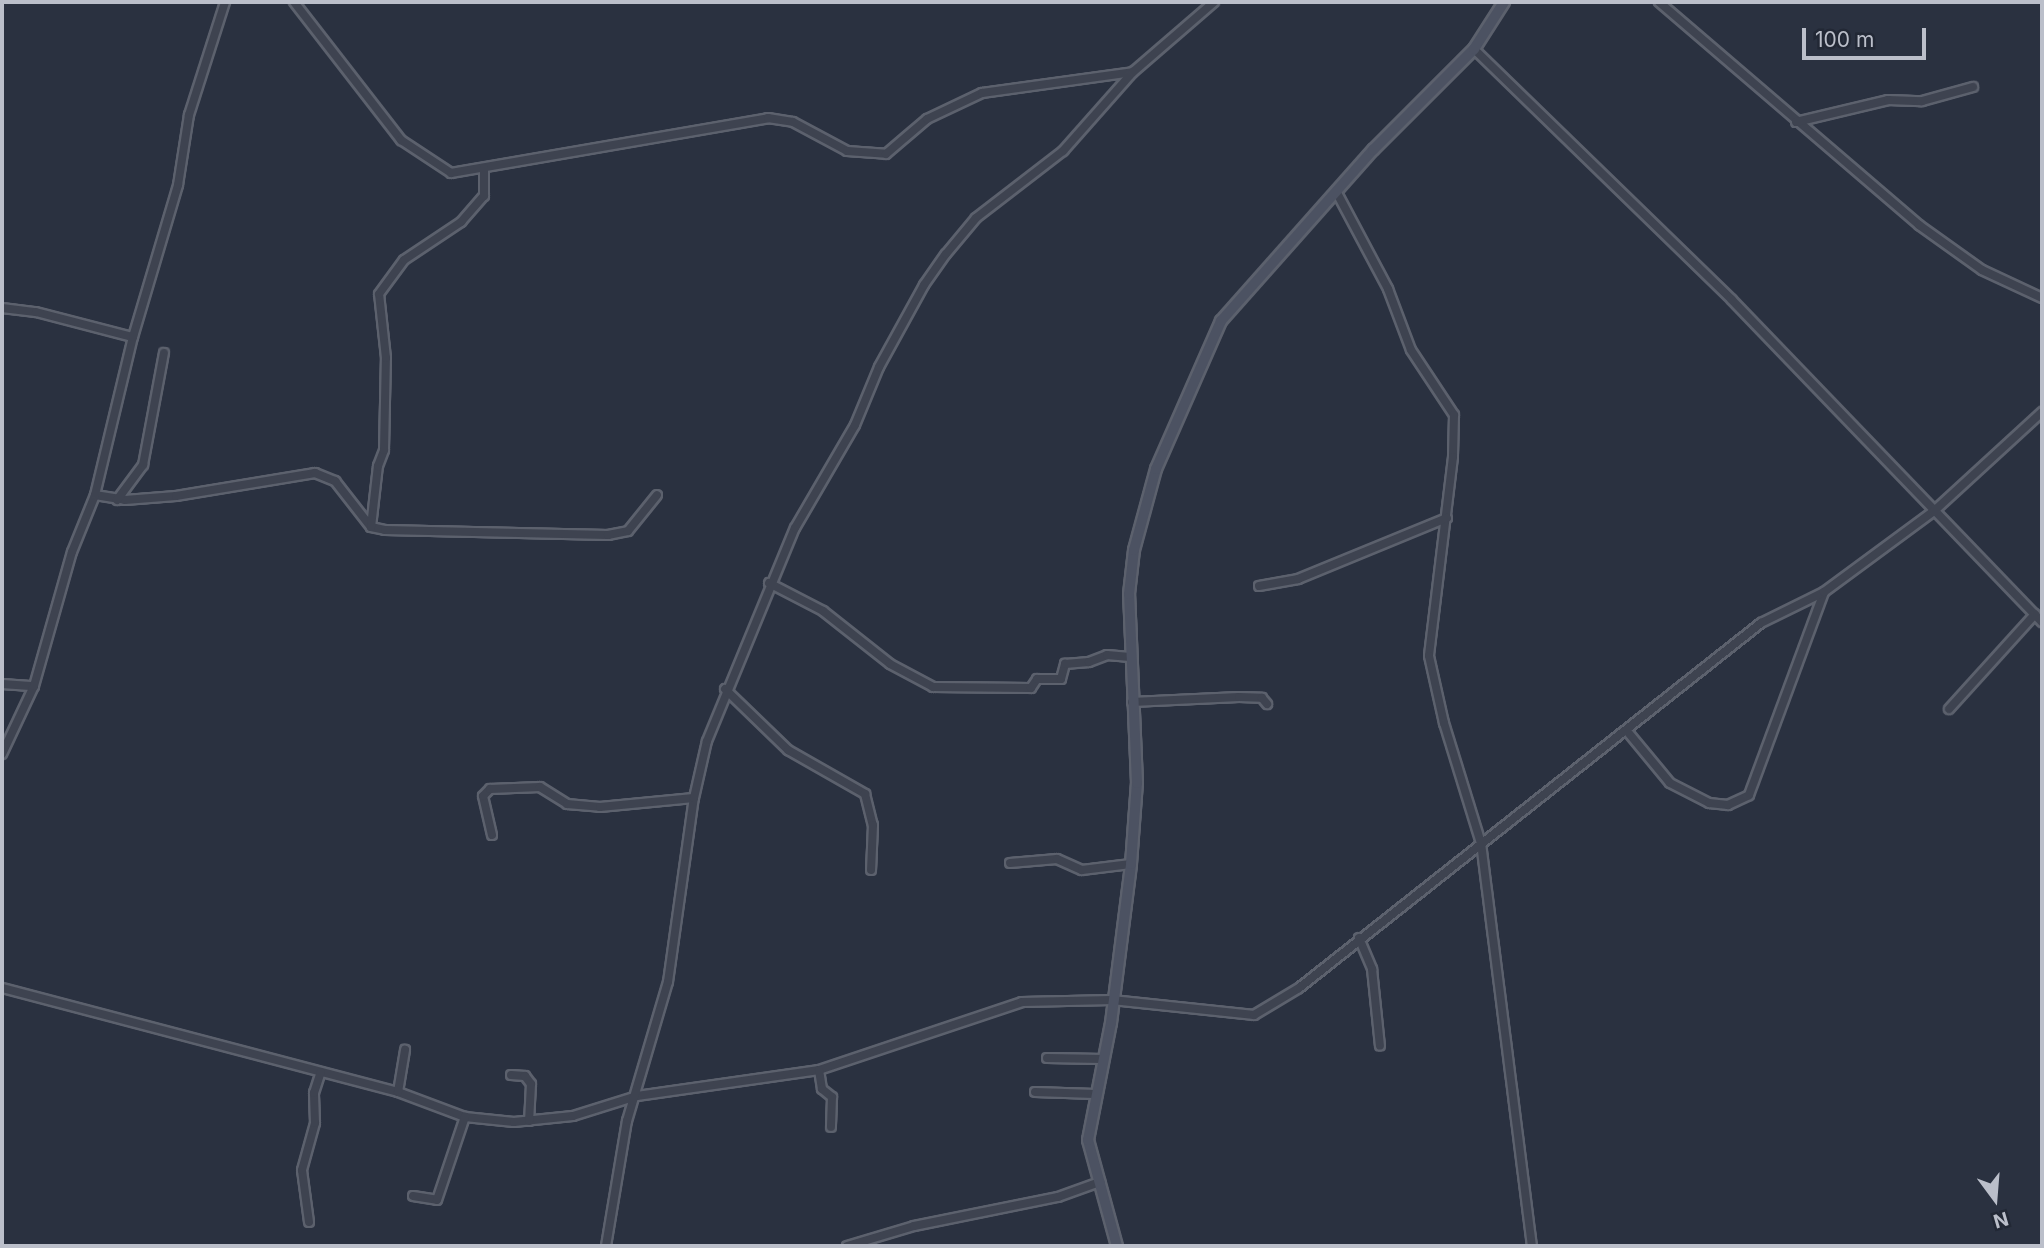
<!DOCTYPE html>
<html>
<head>
<meta charset="utf-8">
<style>
	body { margin:0 }
	#map { position:relative; width:2044px; height:1248px; overflow:hidden; background:#2a3140; font-family:Inter,sans-serif }
	div>[style] { position:absolute }
	.roads { filter:drop-shadow(2px 0 #5c616d) drop-shadow(-2px 0 #5c616d) drop-shadow(0 2px #5c616d) drop-shadow(0 -2px #5c616d) }
	.street>* { height:8px; margin:-4px; padding:0 4px; transform-origin:4px; border-radius:4px; background:#3e4350 }
	.secondary>* { height:10px; margin:-5px; padding:0 5px; transform-origin:5px; border-radius:5px; background:#4c5262 }
	span { translate:-50% -50%; white-space:nowrap; text-align:center; line-height:1.15; -webkit-text-stroke:7px #222835; paint-order:stroke }
	.frame { position:absolute; inset:0; border:4px solid #bbbfca; pointer-events:none }
	.north { position:absolute; left:1960px; top:1164px; width:70px; height:70px; -webkit-text-stroke:5px #222835; paint-order:stroke; rotate:164deg; font-size:19px; font-weight:700; line-height:28px; text-align:center; color:#bbbfca }
	.north::after { content:''; display:block; margin:auto; width:24px; height:32px; background:#bbbfca; clip-path:polygon(50% 0,100% 100%,50% 72%,0 100%) }
	.scale { position:absolute; left:1802px; top:28px; width:124px; height:32px; box-sizing:border-box; border:4px solid #bbbfca; border-top:0; padding-left:9px; font-size:21px; line-height:24px; white-space:nowrap; color:#bbbfca; -webkit-text-stroke:5px #222835; paint-order:stroke }
</style>
</head>
<body>
<div id="map">
	<div class="roads">
		<div class="street">
			<i style="left:294px;top:2px;width:175px;rotate:52.2deg"></i>
			<i style="left:401px;top:140px;width:60px;rotate:33.4deg"></i>
			<i style="left:451px;top:173px;width:322px;rotate:-9.8deg"></i>
			<i style="left:768px;top:118px;width:25px;rotate:9deg"></i>
			<i style="left:793px;top:122px;width:61px;rotate:28.2deg"></i>
			<i style="left:847px;top:151px;width:39px;rotate:4deg"></i>
			<i style="left:886px;top:154px;width:54px;rotate:-40.5deg"></i>
			<i style="left:927px;top:119px;width:61px;rotate:-25.3deg"></i>
			<i style="left:982px;top:93px;width:152px;rotate:-7.9deg"></i>
			<i style="left:1659px;top:2px;width:343px;rotate:40.6deg"></i>
			<i style="left:1919px;top:225px;width:77px;rotate:35.5deg"></i>
			<i style="left:1982px;top:270px;width:66px;rotate:25deg"></i>
			<i style="left:1474px;top:49px;width:360px;rotate:44.2deg"></i>
			<i style="left:1732px;top:300px;width:447px;rotate:46.1deg"></i>
			<i style="left:1796px;top:122px;width:95px;rotate:-13.4deg"></i>
			<i style="left:1888px;top:100px;width:34px;rotate:2deg"></i>
			<i style="left:1922px;top:101px;width:53px;rotate:-15.4deg"></i>
			<i style="left:1337px;top:193px;width:109px;rotate:62deg"></i>
			<i style="left:1388px;top:289px;width:65px;rotate:69.3deg"></i>
			<i style="left:1411px;top:350px;width:78px;rotate:56.5deg"></i>
			<i style="left:1454px;top:415px;width:42px;rotate:91.4deg"></i>
			<i style="left:1453px;top:457px;width:200px;rotate:96.9deg"></i>
			<i style="left:1429px;top:656px;width:69px;rotate:77.4deg"></i>
			<i style="left:1444px;top:723px;width:126px;rotate:72.9deg"></i>
			<i style="left:1481px;top:843px;width:406px;rotate:82.8deg"></i>
			<i style="left:2px;top:308px;width:34px;rotate:7deg"></i>
			<i style="left:36px;top:312px;width:100px;rotate:14.5deg"></i>
			<i style="left:95px;top:495px;width:30px;rotate:9deg"></i>
			<i style="left:125px;top:500px;width:51px;rotate:-4.5deg"></i>
			<i style="left:176px;top:496px;width:141px;rotate:-9.4deg"></i>
			<i style="left:315px;top:473px;width:22px;rotate:22deg"></i>
			<i style="left:335px;top:481px;width:58px;rotate:52deg"></i>
			<i style="left:371px;top:527px;width:14px;rotate:12deg"></i>
			<i style="left:385px;top:530px;width:223px;rotate:1.3deg"></i>
			<i style="left:608px;top:535px;width:20px;rotate:-11deg"></i>
			<i style="left:628px;top:531px;width:46px;rotate:-51.1deg"></i>
			<i style="left:117px;top:500px;width:44px;rotate:-53.4deg"></i>
			<i style="left:143px;top:465px;width:114px;rotate:-79.4deg"></i>
			<i style="left:371px;top:527px;width:61px;rotate:-83.5deg"></i>
			<i style="left:378px;top:466px;width:17px;rotate:-69deg"></i>
			<i style="left:384px;top:450px;width:92px;rotate:-88.8deg"></i>
			<i style="left:386px;top:358px;width:64px;rotate:-96.2deg"></i>
			<i style="left:379px;top:294px;width:42px;rotate:-53.7deg"></i>
			<i style="left:404px;top:260px;width:69px;rotate:-33.7deg"></i>
			<i style="left:461px;top:222px;width:35px;rotate:-49deg"></i>
			<i style="left:484px;top:196px;width:28px;rotate:-90deg"></i>
			<i style="left:769px;top:583px;width:61px;rotate:27.4deg"></i>
			<i style="left:823px;top:611px;width:85px;rotate:38.3deg"></i>
			<i style="left:890px;top:664px;width:49px;rotate:28.1deg"></i>
			<i style="left:933px;top:687px;width:98px;rotate:0.6deg"></i>
			<i style="left:1031px;top:688px;width:11px;rotate:-56deg"></i>
			<i style="left:1037px;top:679px;width:24px"></i>
			<i style="left:1061px;top:679px;width:16px;rotate:-75deg"></i>
			<i style="left:1065px;top:664px;width:24px;rotate:-5deg"></i>
			<i style="left:1089px;top:662px;width:19px;rotate:-21deg"></i>
			<i style="left:1107px;top:655px;width:23px;rotate:5deg"></i>
			<i style="left:1259px;top:586px;width:40px;rotate:-10deg"></i>
			<i style="left:1298px;top:579px;width:161px;rotate:-22.3deg"></i>
			<i style="left:2px;top:684px;width:32px;rotate:4deg"></i>
			<i style="left:725px;top:689px;width:88px;rotate:44.1deg"></i>
			<i style="left:788px;top:750px;width:89px;rotate:29.7deg"></i>
			<i style="left:865px;top:794px;width:32px;rotate:76deg"></i>
			<i style="left:873px;top:825px;width:45px;rotate:92.5deg"></i>
			<i style="left:1132px;top:702px;width:107px;rotate:-2.7deg"></i>
			<i style="left:1239px;top:697px;width:23px;rotate:2deg"></i>
			<i style="left:1262px;top:698px;width:8px;rotate:50deg"></i>
			<i style="left:1949px;top:709px;width:128px;rotate:-47.8deg"></i>
			<i style="left:1627px;top:731px;width:67px;rotate:50.4deg"></i>
			<i style="left:1670px;top:783px;width:44px;rotate:27.1deg"></i>
			<i style="left:1709px;top:803px;width:19px;rotate:6deg"></i>
			<i style="left:1728px;top:805px;width:23px;rotate:-25deg"></i>
			<i style="left:1749px;top:795px;width:216px;rotate:-69.7deg"></i>
			<i style="left:2px;top:754px;width:75px;rotate:-64.8deg"></i>
			<i style="left:34px;top:686px;width:139px;rotate:-74.2deg"></i>
			<i style="left:72px;top:552px;width:61px;rotate:-68deg"></i>
			<i style="left:95px;top:495px;width:163px;rotate:-76.5deg"></i>
			<i style="left:133px;top:337px;width:159px;rotate:-73.5deg"></i>
			<i style="left:178px;top:185px;width:71px;rotate:-81.1deg"></i>
			<i style="left:189px;top:115px;width:119px;rotate:-72.3deg"></i>
			<i style="left:492px;top:835px;width:40px;rotate:-103deg"></i>
			<i style="left:483px;top:796px;width:10px;rotate:-45deg"></i>
			<i style="left:490px;top:789px;width:50px;rotate:-2.3deg"></i>
			<i style="left:540px;top:787px;width:32px;rotate:32deg"></i>
			<i style="left:567px;top:804px;width:33px;rotate:5deg"></i>
			<i style="left:600px;top:807px;width:94px;rotate:-5.5deg"></i>
			<i style="left:1010px;top:863px;width:47px;rotate:-4.9deg"></i>
			<i style="left:1057px;top:859px;width:27px;rotate:24deg"></i>
			<i style="left:1082px;top:870px;width:49px;rotate:-7deg"></i>
			<i style="left:1359px;top:938px;width:34px;rotate:67deg"></i>
			<i style="left:1372px;top:969px;width:77px;rotate:84.1deg"></i>
			<i style="left:2px;top:988px;width:409px;rotate:14.7deg"></i>
			<i style="left:398px;top:1092px;width:72px;rotate:20.5deg"></i>
			<i style="left:465px;top:1117px;width:49px;rotate:5.8deg"></i>
			<i style="left:514px;top:1122px;width:59px;rotate:-5.8deg"></i>
			<i style="left:573px;top:1116px;width:67px;rotate:-17.4deg"></i>
			<i style="left:637px;top:1096px;width:184px;rotate:-8.1deg"></i>
			<i style="left:819px;top:1070px;width:214px;rotate:-18.5deg"></i>
			<i style="left:1022px;top:1002px;width:90px;rotate:-1.3deg"></i>
			<i style="left:1112px;top:1000px;width:143px;rotate:6deg"></i>
			<i style="left:1254px;top:1015px;width:52px;rotate:-31deg"></i>
			<i style="left:1299px;top:988px;width:589px;rotate:-38.31deg"></i>
			<i style="left:1761px;top:623px;width:70px;rotate:-26.2deg"></i>
			<i style="left:1824px;top:592px;width:137px;rotate:-36.4deg"></i>
			<i style="left:1934px;top:511px;width:147px;rotate:-42.5deg"></i>
			<i style="left:1047px;top:1058px;width:56px;rotate:1deg"></i>
			<i style="left:819px;top:1070px;width:19px;rotate:81deg"></i>
			<i style="left:822px;top:1089px;width:13px;rotate:39deg"></i>
			<i style="left:832px;top:1097px;width:30px;rotate:92deg"></i>
			<i style="left:511px;top:1075px;width:14px;rotate:4deg"></i>
			<i style="left:525px;top:1076px;width:10px;rotate:53deg"></i>
			<i style="left:531px;top:1084px;width:37px;rotate:93deg"></i>
			<i style="left:398px;top:1092px;width:43px;rotate:-80.5deg"></i>
			<i style="left:1035px;top:1092px;width:60px;rotate:1.9deg"></i>
			<i style="left:413px;top:1196px;width:24px;rotate:9deg"></i>
			<i style="left:437px;top:1200px;width:88px;rotate:-71.4deg"></i>
			<i style="left:309px;top:1222px;width:52px;rotate:-97.7deg"></i>
			<i style="left:302px;top:1170px;width:49px;rotate:-74.5deg"></i>
			<i style="left:315px;top:1123px;width:30px;rotate:-92deg"></i>
			<i style="left:314px;top:1093px;width:22px;rotate:-72deg"></i>
			<i style="left:606px;top:1246px;width:127px;rotate:-80.5deg"></i>
			<i style="left:627px;top:1121px;width:145px;rotate:-73.6deg"></i>
			<i style="left:668px;top:982px;width:186px;rotate:-82deg"></i>
			<i style="left:694px;top:798px;width:58px;rotate:-77.2deg"></i>
			<i style="left:707px;top:741px;width:230px;rotate:-67.6deg"></i>
			<i style="left:795px;top:528px;width:119px;rotate:-59.8deg"></i>
			<i style="left:855px;top:425px;width:63px;rotate:-67.5deg"></i>
			<i style="left:879px;top:367px;width:94px;rotate:-61.2deg"></i>
			<i style="left:924px;top:285px;width:38px;rotate:-55deg"></i>
			<i style="left:946px;top:254px;width:47px;rotate:-50.2deg"></i>
			<i style="left:976px;top:218px;width:110px;rotate:-37.6deg"></i>
			<i style="left:1063px;top:151px;width:106px;rotate:-48.5deg"></i>
			<i style="left:1133px;top:72px;width:107px;rotate:-40.8deg"></i>
			<i style="left:847px;top:1246px;width:70px;rotate:-16.6deg"></i>
			<i style="left:914px;top:1226px;width:147px;rotate:-11.4deg"></i>
			<i style="left:1058px;top:1197px;width:45px;rotate:-19.7deg"></i>
		</div>
		<div class="secondary">
			<i style="left:1117px;top:1246px;width:110px;rotate:-105.3deg"></i>
			<i style="left:1088px;top:1140px;width:119px;rotate:-78.9deg"></i>
			<i style="left:1111px;top:1023px;width:160px;rotate:-82.8deg"></i>
			<i style="left:1131px;top:864px;width:81px;rotate:-85.8deg"></i>
			<i style="left:1137px;top:783px;width:189px;rotate:-92.4deg"></i>
			<i style="left:1129px;top:594px;width:44px;rotate:-83.5deg"></i>
			<i style="left:1134px;top:550px;width:84px;rotate:-74.8deg"></i>
			<i style="left:1156px;top:469px;width:162px;rotate:-66.3deg"></i>
			<i style="left:1221px;top:321px;width:229px;rotate:-48.4deg"></i>
			<i style="left:1373px;top:150px;width:143px;rotate:-45deg"></i>
			<i style="left:1474px;top:49px;width:56px;rotate:-57.4deg"></i>
		</div>
	</div>
	<div class="frame"></div>
	<div class="north">N</div>
	<div class="scale">100 m</div>
</div>
</body>
</html>
